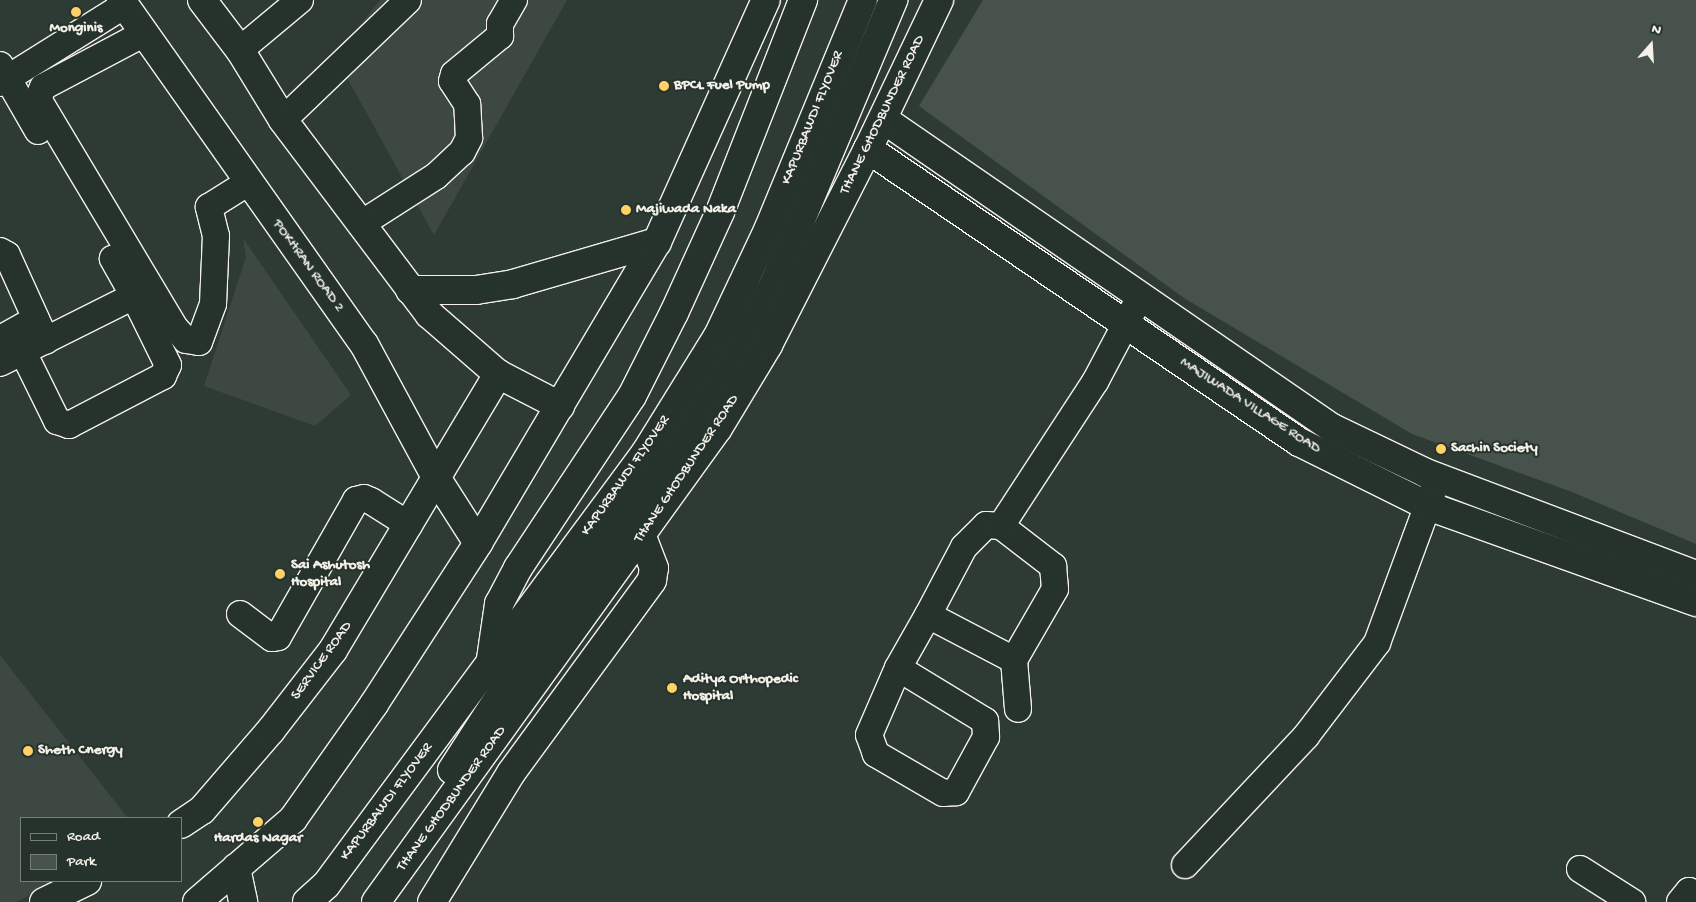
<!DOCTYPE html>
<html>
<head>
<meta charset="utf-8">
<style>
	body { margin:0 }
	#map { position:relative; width:1696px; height:902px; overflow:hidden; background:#2e3b34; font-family:"Gochi Hand",sans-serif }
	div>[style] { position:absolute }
	.built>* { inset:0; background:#3c4841 }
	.green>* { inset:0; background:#48524c }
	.roads { filter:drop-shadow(1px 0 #f4f1e8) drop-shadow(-1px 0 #f4f1e8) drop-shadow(0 1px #f4f1e8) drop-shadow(0 -1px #f4f1e8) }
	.street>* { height:26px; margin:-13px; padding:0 13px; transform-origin:13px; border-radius:13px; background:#26332d }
	.secondary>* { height:28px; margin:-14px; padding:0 14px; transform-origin:14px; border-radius:14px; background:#26332d }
	.highway>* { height:28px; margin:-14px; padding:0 14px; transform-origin:14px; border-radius:14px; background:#26332d }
	.dots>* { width:14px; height:14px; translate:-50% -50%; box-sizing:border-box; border:2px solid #26332d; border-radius:50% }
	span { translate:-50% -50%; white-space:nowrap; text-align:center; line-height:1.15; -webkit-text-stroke:4px #26332d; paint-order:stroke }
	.poi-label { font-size:15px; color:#f4f1e8; font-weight:700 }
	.left { translate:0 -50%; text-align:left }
	.street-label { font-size:15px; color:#f4f1e8 }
	.legend { position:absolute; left:20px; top:817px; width:162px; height:65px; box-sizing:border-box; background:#26332d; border:1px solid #787f78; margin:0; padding:6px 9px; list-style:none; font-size:15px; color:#f4f1e8 }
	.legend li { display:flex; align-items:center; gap:10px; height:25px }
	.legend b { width:25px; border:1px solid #787f78 }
	.north { position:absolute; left:1626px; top:20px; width:50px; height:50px; -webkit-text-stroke:4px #26332d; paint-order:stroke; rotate:19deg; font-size:14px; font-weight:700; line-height:20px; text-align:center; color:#f4f1e8 }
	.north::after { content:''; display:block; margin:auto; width:18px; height:22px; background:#f4f1e8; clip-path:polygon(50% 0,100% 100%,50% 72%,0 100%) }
</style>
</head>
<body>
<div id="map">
	<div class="built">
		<i style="clip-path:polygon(380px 0,567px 0,434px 235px,335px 56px)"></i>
		<i style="clip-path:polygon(243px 238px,351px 395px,315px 426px,204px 386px,246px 257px)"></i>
		<i style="clip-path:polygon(0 655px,128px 818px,21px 818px,21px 881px,59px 881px,16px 902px,0 902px)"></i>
	</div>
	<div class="green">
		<i style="clip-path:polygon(983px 0,1696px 0,1696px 544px,1572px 492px,1412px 434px,1184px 298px,919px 106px)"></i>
	</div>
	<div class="roads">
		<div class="street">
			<i style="left:143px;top:34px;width:113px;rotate:152.1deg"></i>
			<i style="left:43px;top:87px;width:13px;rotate:113deg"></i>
			<i style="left:38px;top:99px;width:267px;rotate:59.1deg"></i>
			<i style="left:175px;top:328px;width:16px;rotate:47deg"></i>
			<i style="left:186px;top:340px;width:13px;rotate:9deg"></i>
			<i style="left:199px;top:342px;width:40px;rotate:-69.8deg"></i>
			<i style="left:213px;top:304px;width:68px;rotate:-87.5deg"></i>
			<i style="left:216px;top:236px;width:30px;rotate:-104deg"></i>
			<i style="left:209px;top:207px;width:47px;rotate:-32deg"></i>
			<i style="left:240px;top:50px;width:78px;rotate:-39.8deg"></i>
			<i style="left:0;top:65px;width:76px;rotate:60.1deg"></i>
			<i style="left:0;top:83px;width:147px;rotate:-32deg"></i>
			<i style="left:283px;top:120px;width:173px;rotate:-43.8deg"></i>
			<i style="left:361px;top:224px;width:89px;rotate:-32.6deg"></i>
			<i style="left:436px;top:176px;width:35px;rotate:-43deg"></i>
			<i style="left:462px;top:152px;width:16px;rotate:-63deg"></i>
			<i style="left:469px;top:138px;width:34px;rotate:-93deg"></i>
			<i style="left:467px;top:104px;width:27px;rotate:-123deg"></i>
			<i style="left:452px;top:81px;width:7px;rotate:-74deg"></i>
			<i style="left:454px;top:74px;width:60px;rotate:-39.6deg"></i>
			<i style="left:500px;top:36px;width:12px;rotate:-90deg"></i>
			<i style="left:500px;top:24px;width:28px;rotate:-60deg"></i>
			<i style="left:0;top:251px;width:8px;rotate:30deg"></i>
			<i style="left:7px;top:255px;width:94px;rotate:65.6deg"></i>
			<i style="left:0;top:339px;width:41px;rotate:-29.1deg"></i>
			<i style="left:23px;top:352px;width:77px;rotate:63.8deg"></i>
			<i style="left:57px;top:421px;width:13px;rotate:18deg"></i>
			<i style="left:69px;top:425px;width:106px;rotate:-27.5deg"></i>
			<i style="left:163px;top:376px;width:12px;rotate:-66deg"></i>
			<i style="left:168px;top:365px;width:77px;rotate:-116.2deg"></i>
			<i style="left:0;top:363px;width:150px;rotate:-26.6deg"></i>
			<i style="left:134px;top:296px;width:43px;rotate:-119.6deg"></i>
			<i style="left:1001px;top:526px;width:66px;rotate:37.6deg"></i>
			<i style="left:1053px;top:566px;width:23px;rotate:85deg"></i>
			<i style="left:1055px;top:589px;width:82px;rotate:120deg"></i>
			<i style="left:1014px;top:660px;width:97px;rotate:-152.4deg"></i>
			<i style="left:928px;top:615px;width:77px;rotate:-62.1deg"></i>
			<i style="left:964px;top:547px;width:31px;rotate:-45deg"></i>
			<i style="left:986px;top:525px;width:15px;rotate:4deg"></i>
			<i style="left:1001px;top:526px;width:172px;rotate:-56.9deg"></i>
			<i style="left:1095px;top:382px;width:96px;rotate:-62.1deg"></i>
			<i style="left:240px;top:614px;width:40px;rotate:37deg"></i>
			<i style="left:272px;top:638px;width:6px;rotate:-9deg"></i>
			<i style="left:278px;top:637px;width:158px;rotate:-60.3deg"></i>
			<i style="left:356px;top:500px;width:8px;rotate:-14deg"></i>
			<i style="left:364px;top:498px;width:8px;rotate:23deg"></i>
			<i style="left:371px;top:501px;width:45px;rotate:32.3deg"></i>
			<i style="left:1014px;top:660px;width:49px;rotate:85.3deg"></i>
			<i style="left:898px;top:668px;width:102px;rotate:31.3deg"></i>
			<i style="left:985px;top:721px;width:16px;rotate:86deg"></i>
			<i style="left:986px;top:737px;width:63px;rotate:118.6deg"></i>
			<i style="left:956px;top:792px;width:13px;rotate:176deg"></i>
			<i style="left:943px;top:793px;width:78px;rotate:-149.8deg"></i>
			<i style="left:876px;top:754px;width:20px;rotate:-110deg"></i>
			<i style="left:869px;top:735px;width:73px;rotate:-66.6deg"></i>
			<i style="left:898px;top:668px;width:61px;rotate:-60.5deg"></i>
			<i style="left:1185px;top:865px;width:177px;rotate:-46.8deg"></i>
			<i style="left:1306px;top:736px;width:117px;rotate:-52.6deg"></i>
			<i style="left:1377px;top:643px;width:177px;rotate:-69.8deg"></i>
			<i style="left:1580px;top:869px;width:62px;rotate:32.4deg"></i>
			<i style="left:1680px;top:902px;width:14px;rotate:-51deg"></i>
			<i style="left:1689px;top:891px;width:8px;rotate:23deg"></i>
		</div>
		<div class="secondary">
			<i style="left:121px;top:0;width:421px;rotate:54.8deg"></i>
			<i style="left:364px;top:344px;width:153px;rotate:61.6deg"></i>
			<i style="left:437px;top:479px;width:76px;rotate:57.4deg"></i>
			<i style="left:202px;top:0;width:63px;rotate:52.8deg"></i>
			<i style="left:240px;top:50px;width:82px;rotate:58.4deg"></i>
			<i style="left:283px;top:120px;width:243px;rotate:53deg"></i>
			<i style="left:429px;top:314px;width:91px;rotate:41deg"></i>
			<i style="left:498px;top:374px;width:70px;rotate:27.3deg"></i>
			<i style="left:883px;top:119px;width:545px;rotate:34.54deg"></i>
			<i style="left:1332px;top:428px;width:104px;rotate:25.6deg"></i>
			<i style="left:1426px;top:473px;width:289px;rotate:20.7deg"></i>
			<i style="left:868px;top:149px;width:521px;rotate:34.21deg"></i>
			<i style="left:1299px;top:442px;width:144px;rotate:26.4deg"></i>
			<i style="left:1428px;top:506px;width:285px;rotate:19.7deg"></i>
			<i style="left:410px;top:290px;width:66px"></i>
			<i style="left:476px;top:290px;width:37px;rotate:-9deg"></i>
			<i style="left:513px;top:284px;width:150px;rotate:-16.3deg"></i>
			<i style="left:181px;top:824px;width:25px;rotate:-34deg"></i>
			<i style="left:202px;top:810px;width:106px;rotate:-49.2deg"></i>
			<i style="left:271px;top:730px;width:101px;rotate:-52.2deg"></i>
			<i style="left:333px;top:650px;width:322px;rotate:-59.1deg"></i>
			<i style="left:44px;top:902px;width:48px;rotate:-26deg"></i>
		</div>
		<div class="highway">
			<i style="left:491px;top:659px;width:56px;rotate:-81.7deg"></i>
			<i style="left:499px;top:604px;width:41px;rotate:-62.2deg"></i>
			<i style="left:518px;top:568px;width:206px;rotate:-56.5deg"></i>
			<i style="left:632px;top:396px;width:93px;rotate:-63.2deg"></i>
			<i style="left:674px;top:313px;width:111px;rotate:-65.5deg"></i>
			<i style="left:720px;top:212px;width:228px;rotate:-68.6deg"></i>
			<i style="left:452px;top:770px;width:193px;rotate:-57.1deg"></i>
			<i style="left:557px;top:608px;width:167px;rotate:-53.7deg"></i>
			<i style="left:656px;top:473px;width:179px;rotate:-57.1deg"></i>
			<i style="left:753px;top:323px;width:50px;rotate:-62.4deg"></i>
			<i style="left:776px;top:279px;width:303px;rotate:-67.2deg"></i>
			<i style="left:236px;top:868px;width:35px;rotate:78deg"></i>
			<i style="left:197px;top:902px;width:127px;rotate:-40.8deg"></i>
			<i style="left:293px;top:819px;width:141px;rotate:-54.8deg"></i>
			<i style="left:374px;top:704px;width:192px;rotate:-57.1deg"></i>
			<i style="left:478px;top:543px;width:350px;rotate:-59.3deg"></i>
			<i style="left:657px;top:242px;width:265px;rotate:-65.8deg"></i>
			<i style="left:307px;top:902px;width:25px;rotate:-42deg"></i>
			<i style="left:326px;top:885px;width:538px;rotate:-53.53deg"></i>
			<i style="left:646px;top:452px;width:137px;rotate:-58.2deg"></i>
			<i style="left:718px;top:336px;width:119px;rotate:-64.7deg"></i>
			<i style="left:769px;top:228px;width:247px;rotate:-67.6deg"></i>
			<i style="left:376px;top:902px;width:584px;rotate:-54.19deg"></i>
			<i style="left:718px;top:428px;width:97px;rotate:-58.9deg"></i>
			<i style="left:768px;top:345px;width:220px;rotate:-63deg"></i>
			<i style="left:868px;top:149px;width:165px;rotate:-64.5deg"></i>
			<i style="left:432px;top:902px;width:151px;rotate:-58.5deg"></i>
			<i style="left:511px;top:773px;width:239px;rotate:-53.8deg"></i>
			<i style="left:652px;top:580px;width:12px;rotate:-81deg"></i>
			<i style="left:654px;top:568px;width:33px;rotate:-111deg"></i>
		</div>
	</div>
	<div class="dots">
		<i style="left:76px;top:12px;background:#ffd166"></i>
		<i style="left:664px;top:86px;background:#ffd166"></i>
		<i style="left:626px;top:210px;background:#ffd166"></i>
		<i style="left:1441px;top:449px;background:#ffd166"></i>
		<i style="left:280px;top:574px;background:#ffd166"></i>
		<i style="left:672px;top:688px;background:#ffd166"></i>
		<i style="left:28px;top:751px;background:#ffd166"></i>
		<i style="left:258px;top:822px;background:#ffd166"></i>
	</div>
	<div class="poi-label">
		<span style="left:76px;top:29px">Monginis</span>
		<span class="left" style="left:674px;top:86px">BPCL Fuel Pump</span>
		<span class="left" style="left:636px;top:210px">Majiwada Naka</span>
		<span class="left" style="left:1451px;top:449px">Sachin Society</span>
		<span class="left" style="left:291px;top:574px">Sai Ashutosh<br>Hospital</span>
		<span class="left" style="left:683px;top:688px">Aditya Orthopedic<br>Hospital</span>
		<span class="left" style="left:38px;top:751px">Sheth Cnergy</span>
		<span style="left:258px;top:839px">Hardas Nagar</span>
	</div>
	<div class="street-label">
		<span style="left:883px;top:115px;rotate:-64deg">THANE GHODBUNDER ROAD</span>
		<span style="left:813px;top:118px;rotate:-68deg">KAPURBAWDI FLYOVER</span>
		<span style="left:308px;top:266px;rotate:54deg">POKHRAN ROAD 2</span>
		<span style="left:1250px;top:406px;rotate:33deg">MAJIWADA VILLAGE ROAD</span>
		<span style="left:687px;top:469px;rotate:-56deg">THANE GHODBUNDER ROAD</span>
		<span style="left:626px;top:476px;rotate:-55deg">KAPURBAWDI FLYOVER</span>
		<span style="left:322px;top:661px;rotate:-54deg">SERVICE ROAD</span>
		<span style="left:452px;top:799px;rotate:-54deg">THANE GHODBUNDER ROAD</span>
		<span style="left:387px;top:802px;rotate:-53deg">KAPURBAWDI FLYOVER</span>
	</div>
	<ul class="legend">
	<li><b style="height:6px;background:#26332d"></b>Road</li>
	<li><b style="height:14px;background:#48524c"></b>Park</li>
	</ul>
	<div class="north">N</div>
</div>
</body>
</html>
